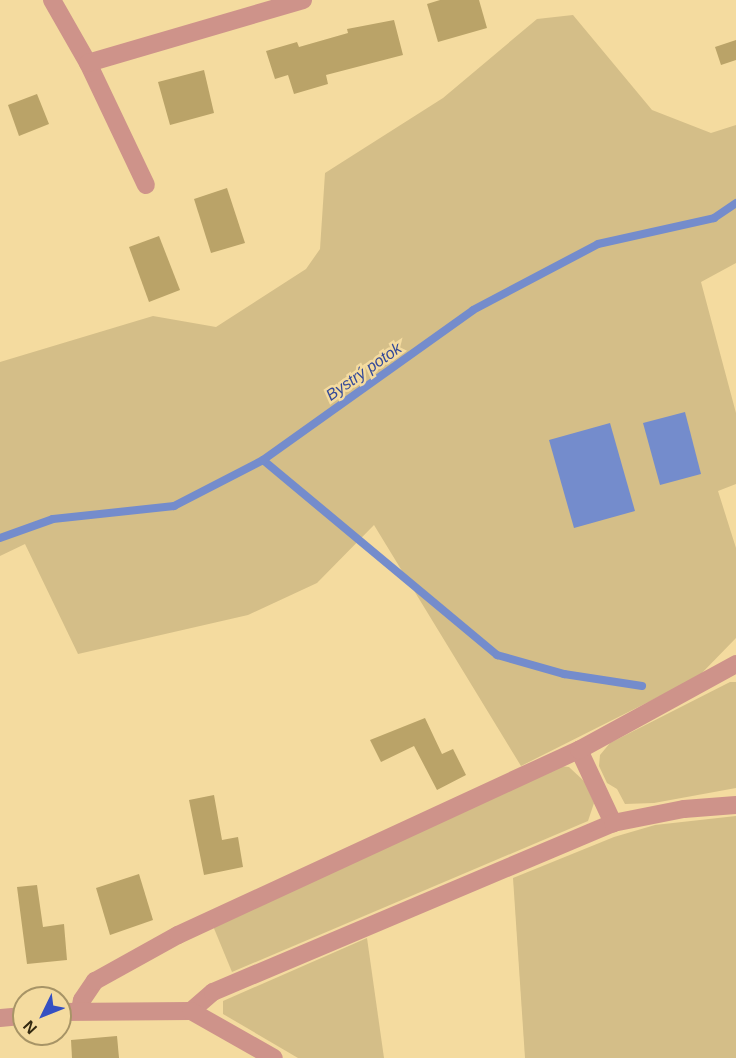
<!DOCTYPE html>
<html>
<head>
<meta charset="utf-8">
<style>
	body { margin:0 }
	#map { position:relative; width:736px; height:1058px; overflow:hidden; background:#f4db9f; font-family:Helvetica,sans-serif }
	div>[style] { position:absolute }
	.green>* { inset:0; background:#d4be88 }
	.water>* { inset:0; background:#748ccc }
	.stream>* { height:8px; margin:-4px; padding:0 4px; transform-origin:4px; border-radius:4px; background:#748ccc }
	.building>* { inset:0; background:#baa368 }
	.minor>* { height:18px; margin:-9px; padding:0 9px; transform-origin:9px; border-radius:9px; background:#ce938a }
	span { translate:-50% -50%; white-space:nowrap; text-align:center; line-height:1.15; -webkit-text-stroke:5px #f4db9f; paint-order:stroke }
	.water-label { font-size:16px; color:#344a99; font-style:italic }
	.north { position:absolute; left:12px; top:986px; width:60px; height:60px; box-sizing:border-box; background:#f4db9f; border:2px solid #a79466; border-radius:50%; rotate:227deg; font-size:16px; font-weight:700; line-height:24px; text-align:center; color:#332911 }
	.north::after { content:''; display:block; margin:auto; width:21px; height:27px; background:#3550c2; clip-path:polygon(50% 0,100% 100%,50% 72%,0 100%) }
</style>
</head>
<body>
<div id="map">
	<div class="green">
		<i style="clip-path:polygon(573px 15px,652px 110px,711px 133px,736px 125px,736px 263px,701px 282px,736px 413px,736px 484px,718px 491px,736px 548px,736px 638px,698px 677px,521px 766px,374px 525px,317px 583px,248px 615px,78px 654px,25px 544px,0 556px,0 362px,153px 316px,216px 327px,306px 269px,320px 249px,325px 173px,443px 98px,537px 19px)"></i>
		<i style="clip-path:polygon(730px 682px,736px 682px,736px 788px,654px 803px,625px 804px,617px 789px,607px 783px,599px 766px,600px 755px,610px 743px)"></i>
		<i style="clip-path:polygon(560px 766px,569px 767px,585px 782px,594px 803px,588px 821px,232px 972px,213px 926px)"></i>
		<i style="clip-path:polygon(736px 816px,736px 1058px,525px 1058px,513px 878px,614px 837px,655px 825px)"></i>
		<i style="clip-path:polygon(367px 938px,384px 1058px,298px 1058px,223px 1014px,223px 1001px)"></i>
	</div>
	<div class="water">
		<i style="clip-path:polygon(685px 412px,701px 474px,660px 485px,643px 423px)"></i>
		<i style="clip-path:polygon(610px 423px,635px 511px,574px 528px,549px 440px)"></i>
	</div>
	<div class="stream">
		<i style="left:263px;top:460px;width:305px;rotate:39.8deg"></i>
		<i style="left:497px;top:655px;width:70px;rotate:15.8deg"></i>
		<i style="left:564px;top:674px;width:79px;rotate:8.7deg"></i>
		<i style="left:0;top:538px;width:56px;rotate:-19.7deg"></i>
		<i style="left:53px;top:519px;width:122px;rotate:-6.1deg"></i>
		<i style="left:174px;top:506px;width:100px;rotate:-27.3deg"></i>
		<i style="left:263px;top:460px;width:258px;rotate:-35.5deg"></i>
		<i style="left:473px;top:310px;width:141px;rotate:-27.8deg"></i>
		<i style="left:598px;top:244px;width:119px;rotate:-12.6deg"></i>
		<i style="left:714px;top:218px;width:27px;rotate:-34deg"></i>
	</div>
	<div class="building">
		<i style="clip-path:polygon(440px 0,479px 0,487px 28px,438px 42px,427px 4px)"></i>
		<i style="clip-path:polygon(394px 20px,403px 55px,326px 75px,328px 84px,294px 94px,288px 75px,275px 79px,266px 51px,297px 42px,299px 47px,348px 33px,347px 29px)"></i>
		<i style="clip-path:polygon(736px 40px,736px 60px,721px 65px,715px 47px)"></i>
		<i style="clip-path:polygon(204px 70px,214px 113px,170px 125px,158px 82px)"></i>
		<i style="clip-path:polygon(37px 94px,49px 124px,19px 136px,8px 105px)"></i>
		<i style="clip-path:polygon(227px 188px,245px 243px,211px 253px,194px 199px)"></i>
		<i style="clip-path:polygon(159px 236px,180px 290px,149px 302px,129px 247px)"></i>
		<i style="clip-path:polygon(425px 718px,442px 754px,453px 749px,466px 775px,437px 790px,414px 746px,381px 762px,370px 740px)"></i>
		<i style="clip-path:polygon(214px 795px,222px 840px,238px 837px,243px 867px,204px 875px,189px 800px)"></i>
		<i style="clip-path:polygon(139px 874px,153px 920px,110px 935px,96px 888px)"></i>
		<i style="clip-path:polygon(37px 885px,43px 927px,64px 924px,67px 960px,27px 964px,17px 887px)"></i>
		<i style="clip-path:polygon(117px 1036px,119px 1058px,72px 1058px,71px 1040px)"></i>
	</div>
	<div class="minor">
		<i style="left:52px;top:0;width:73px;rotate:60.3deg"></i>
		<i style="left:88px;top:63px;width:135px;rotate:64.6deg"></i>
		<i style="left:88px;top:63px;width:224px;rotate:-16.3deg"></i>
		<i style="left:579px;top:750px;width:81px;rotate:65deg"></i>
		<i style="left:80px;top:1010px;width:10px;rotate:-79deg"></i>
		<i style="left:82px;top:1000px;width:23px;rotate:-56deg"></i>
		<i style="left:95px;top:981px;width:95px;rotate:-29deg"></i>
		<i style="left:178px;top:935px;width:442px;rotate:-24.8deg"></i>
		<i style="left:579px;top:750px;width:179px;rotate:-28.7deg"></i>
		<i style="left:191px;top:1011px;width:29px;rotate:-41deg"></i>
		<i style="left:213px;top:992px;width:434px;rotate:-22.9deg"></i>
		<i style="left:613px;top:823px;width:72px;rotate:-11.2deg"></i>
		<i style="left:684px;top:809px;width:52px;rotate:-4.4deg"></i>
		<i style="left:60px;top:1012px;width:131px;rotate:-0.4deg"></i>
		<i style="left:191px;top:1011px;width:95px;rotate:29.5deg"></i>
		<i style="left:0;top:1018px;width:24px;rotate:-5deg"></i>
	</div>
	<div class="water-label">
		<span style="left:364px;top:372px;rotate:-35deg">Bystrý potok</span>
	</div>
	<div class="north">N</div>
</div>
</body>
</html>
